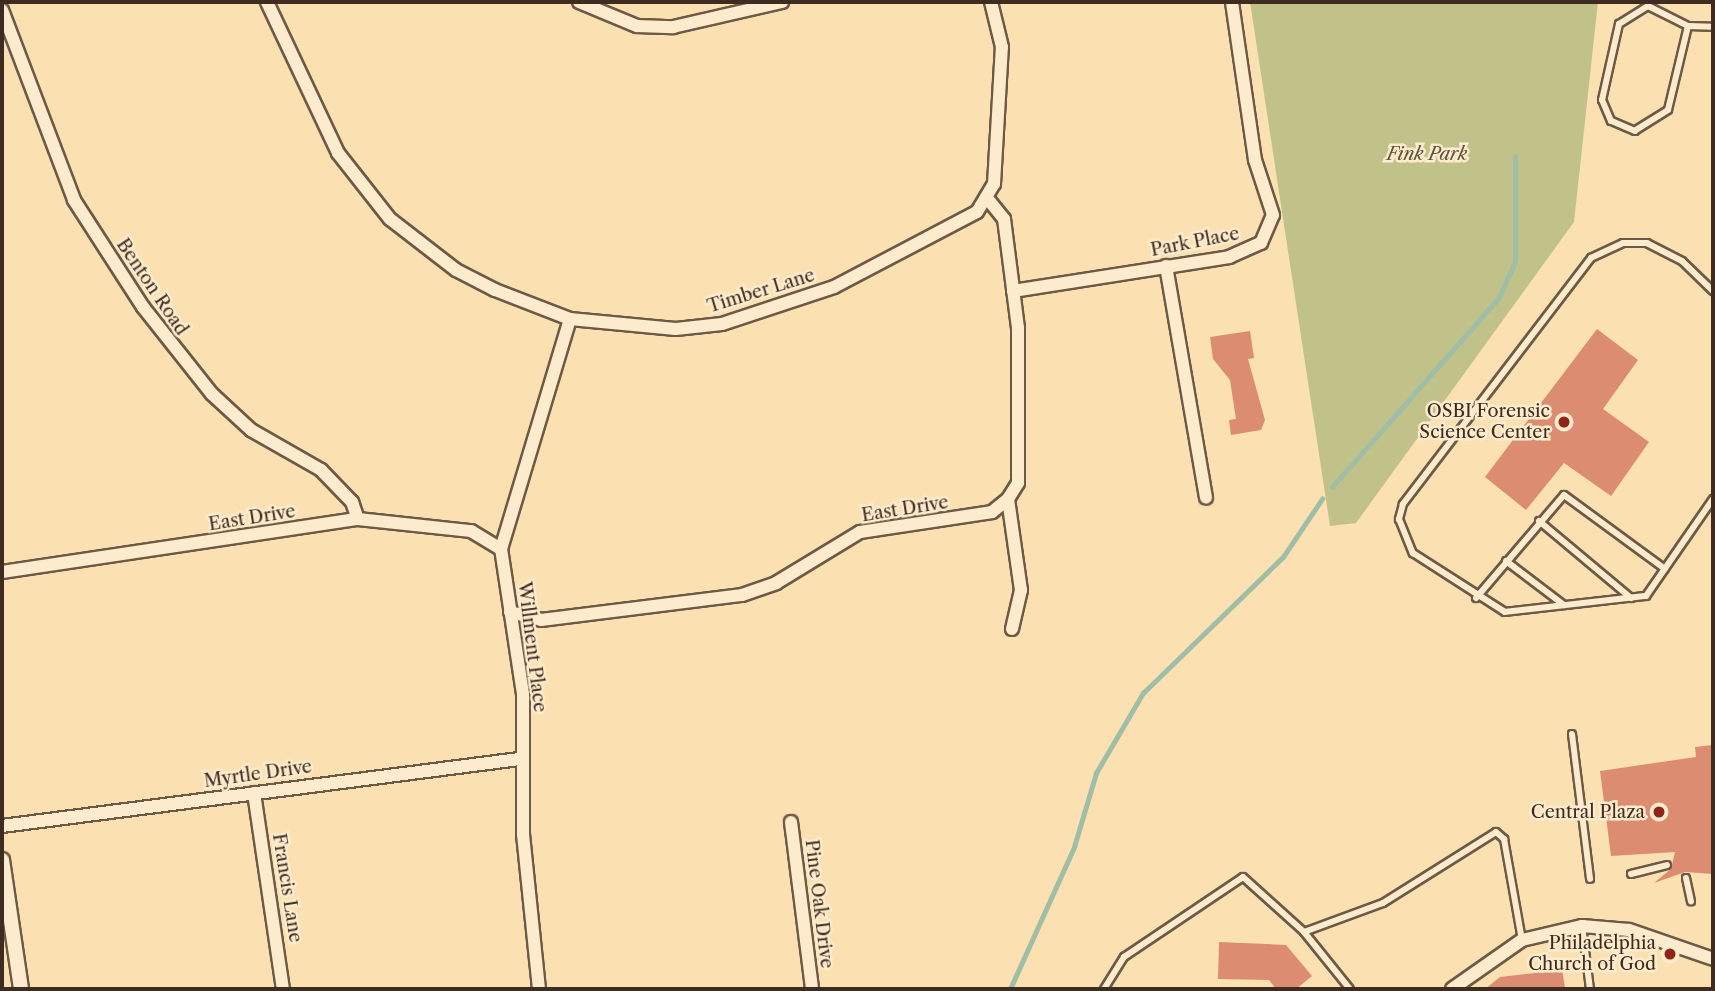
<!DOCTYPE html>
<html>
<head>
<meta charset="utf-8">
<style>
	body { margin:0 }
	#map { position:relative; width:1715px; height:991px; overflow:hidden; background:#fbe0b1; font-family:"Libre Caslon Text",serif }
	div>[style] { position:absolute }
	.green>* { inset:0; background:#c0c28a }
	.stream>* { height:4.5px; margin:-2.25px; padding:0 2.25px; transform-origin:2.25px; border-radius:2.25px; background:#a0bea6 }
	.building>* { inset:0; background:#db8c71 }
	.roads { filter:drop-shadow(2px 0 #6d5945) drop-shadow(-2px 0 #6d5945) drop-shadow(0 2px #6d5945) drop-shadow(0 -2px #6d5945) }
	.service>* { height:6px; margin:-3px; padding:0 3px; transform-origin:3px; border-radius:3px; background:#fcebcc }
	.minor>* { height:12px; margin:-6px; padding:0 6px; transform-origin:6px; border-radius:6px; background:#fcebcc }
	.tertiary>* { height:14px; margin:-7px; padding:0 7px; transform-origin:7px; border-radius:7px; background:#fcebcc }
	.dots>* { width:19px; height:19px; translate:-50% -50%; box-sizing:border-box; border:4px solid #fcebcc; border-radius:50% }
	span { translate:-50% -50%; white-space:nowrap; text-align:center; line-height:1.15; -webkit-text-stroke:5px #fcebcc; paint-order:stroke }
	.park-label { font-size:18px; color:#5e523b; font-style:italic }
	.street-label { font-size:18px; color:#3e2c21 }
	.poi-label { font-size:18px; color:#3e2c21 }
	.right { translate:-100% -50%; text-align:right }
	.frame { position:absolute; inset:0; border:4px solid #3e2c21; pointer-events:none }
</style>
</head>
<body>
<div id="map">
	<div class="green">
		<i style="clip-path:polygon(1250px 2px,1598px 2px,1574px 222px,1356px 523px,1330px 526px)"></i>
	</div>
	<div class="stream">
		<i style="left:1332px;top:487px;width:251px;rotate:-48.6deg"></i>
		<i style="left:1498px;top:299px;width:41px;rotate:-65.3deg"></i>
		<i style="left:1515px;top:262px;width:105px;rotate:-90deg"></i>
		<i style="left:1010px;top:989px;width:156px;rotate:-65.7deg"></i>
		<i style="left:1074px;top:847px;width:77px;rotate:-73.4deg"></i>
		<i style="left:1096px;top:773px;width:93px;rotate:-59.6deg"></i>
		<i style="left:1143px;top:693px;width:195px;rotate:-44.2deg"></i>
		<i style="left:1283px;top:557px;width:70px;rotate:-56.1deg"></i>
	</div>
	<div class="building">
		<i style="clip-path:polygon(1597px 329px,1638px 360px,1603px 409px,1649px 442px,1611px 496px,1564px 463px,1526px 510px,1485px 477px)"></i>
		<i style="clip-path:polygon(1250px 331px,1254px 358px,1248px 359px,1265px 420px,1261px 430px,1231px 435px,1229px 420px,1236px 419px,1230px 380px,1213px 359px,1210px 337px)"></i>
		<i style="clip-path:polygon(1713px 745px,1713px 874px,1685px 872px,1654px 883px,1671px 869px,1675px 852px,1611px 856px,1600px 771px,1696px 757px,1695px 747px)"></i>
		<i style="clip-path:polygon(1219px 942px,1286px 945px,1312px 976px,1296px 989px,1276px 989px,1269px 980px,1218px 979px)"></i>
		<i style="clip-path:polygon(1562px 970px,1565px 987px,1485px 989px,1500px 977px)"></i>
	</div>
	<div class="roads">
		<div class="service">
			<i style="left:1688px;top:26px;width:86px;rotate:103.4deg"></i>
			<i style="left:1668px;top:110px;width:39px;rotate:148deg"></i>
			<i style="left:1635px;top:131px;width:26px;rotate:-157deg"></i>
			<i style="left:1611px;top:121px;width:23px;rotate:-113deg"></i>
			<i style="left:1602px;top:100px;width:78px;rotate:-77.4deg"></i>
			<i style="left:1619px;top:24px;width:34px;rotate:-32deg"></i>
			<i style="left:1648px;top:6px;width:45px;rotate:26.6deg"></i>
			<i style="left:1688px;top:26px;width:25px;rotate:2deg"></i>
			<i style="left:1713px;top:291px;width:43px;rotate:-135.9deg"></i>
			<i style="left:1682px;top:261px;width:39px;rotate:-153deg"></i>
			<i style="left:1647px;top:243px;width:24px;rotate:180deg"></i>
			<i style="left:1623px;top:243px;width:35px;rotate:155deg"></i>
			<i style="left:1591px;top:258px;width:310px;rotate:127.4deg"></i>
			<i style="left:1403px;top:504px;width:16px;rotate:105deg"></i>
			<i style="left:1399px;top:519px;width:37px;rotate:68deg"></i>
			<i style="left:1413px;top:553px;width:109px;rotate:32.7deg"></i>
			<i style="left:1505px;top:612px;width:142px;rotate:-6.5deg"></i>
			<i style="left:1646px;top:596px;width:118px;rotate:-55.4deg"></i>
			<i style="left:1539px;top:521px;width:120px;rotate:39.9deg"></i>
			<i style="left:1506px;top:561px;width:73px;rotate:37.2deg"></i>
			<i style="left:1476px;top:598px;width:135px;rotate:-49.5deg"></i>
			<i style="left:1564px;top:495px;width:125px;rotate:36.2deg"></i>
			<i style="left:1572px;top:734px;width:146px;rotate:82.9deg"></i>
			<i style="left:1631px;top:874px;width:37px;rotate:-14deg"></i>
			<i style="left:1686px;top:878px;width:24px;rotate:78deg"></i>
			<i style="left:1582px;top:926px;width:64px;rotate:82.8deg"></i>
			<i style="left:1304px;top:932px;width:84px;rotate:-20.2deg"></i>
			<i style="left:1383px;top:903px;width:133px;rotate:-32.1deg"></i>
			<i style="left:1496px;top:832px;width:11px;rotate:41deg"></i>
			<i style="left:1504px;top:839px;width:103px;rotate:79.9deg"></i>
			<i style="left:1104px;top:989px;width:38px;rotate:-58deg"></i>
			<i style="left:1124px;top:957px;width:143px;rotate:-33.9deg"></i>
			<i style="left:1243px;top:877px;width:82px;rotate:42deg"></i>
			<i style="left:1304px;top:932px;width:73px;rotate:51.1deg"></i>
		</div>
		<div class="minor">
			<i style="left:267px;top:2px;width:167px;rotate:64.8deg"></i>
			<i style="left:338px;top:153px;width:84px;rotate:51.8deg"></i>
			<i style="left:390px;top:219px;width:83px;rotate:37.7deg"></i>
			<i style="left:456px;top:270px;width:44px;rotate:27.1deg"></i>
			<i style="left:495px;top:290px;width:80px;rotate:21.1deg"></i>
			<i style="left:570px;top:319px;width:106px;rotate:5.4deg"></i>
			<i style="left:676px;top:329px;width:46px;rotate:-6.2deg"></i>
			<i style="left:722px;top:324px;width:118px;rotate:-18.3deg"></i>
			<i style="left:834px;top:287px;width:161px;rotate:-27.7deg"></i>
			<i style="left:977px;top:212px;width:33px;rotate:-59deg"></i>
			<i style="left:994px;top:184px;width:137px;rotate:-86.7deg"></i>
			<i style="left:1002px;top:47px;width:46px;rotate:-103.7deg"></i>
			<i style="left:579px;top:2px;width:63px;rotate:22.5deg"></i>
			<i style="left:637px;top:26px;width:36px;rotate:2deg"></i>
			<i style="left:673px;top:27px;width:112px;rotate:-12.9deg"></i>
			<i style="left:2px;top:10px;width:203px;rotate:69.2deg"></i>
			<i style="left:74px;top:200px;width:127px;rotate:57.2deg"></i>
			<i style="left:143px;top:307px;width:111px;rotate:51.6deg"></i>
			<i style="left:212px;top:394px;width:53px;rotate:42.7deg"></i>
			<i style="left:251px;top:430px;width:81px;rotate:29.7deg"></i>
			<i style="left:321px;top:470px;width:45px;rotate:45.9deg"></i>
			<i style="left:352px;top:502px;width:18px;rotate:71deg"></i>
			<i style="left:1166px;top:266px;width:235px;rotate:80.2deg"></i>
			<i style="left:1013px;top:291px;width:219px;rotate:-8.9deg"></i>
			<i style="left:1229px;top:257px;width:35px;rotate:-24deg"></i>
			<i style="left:1261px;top:243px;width:30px;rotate:-67deg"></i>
			<i style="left:1273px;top:215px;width:58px;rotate:-108.1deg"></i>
			<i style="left:1255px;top:160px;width:160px;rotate:-98.3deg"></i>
			<i style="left:1008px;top:499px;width:92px;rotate:81.9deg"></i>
			<i style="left:1021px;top:590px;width:40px;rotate:103deg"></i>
			<i style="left:2px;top:572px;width:360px;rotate:-8.5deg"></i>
			<i style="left:358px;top:519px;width:114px;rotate:6.1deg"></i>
			<i style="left:471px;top:531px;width:35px;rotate:31deg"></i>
			<i style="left:510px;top:612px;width:32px;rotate:14deg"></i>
			<i style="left:541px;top:620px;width:203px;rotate:-7.1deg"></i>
			<i style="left:742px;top:595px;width:36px;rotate:-19deg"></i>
			<i style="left:776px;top:583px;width:98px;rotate:-31.3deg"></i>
			<i style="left:860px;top:532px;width:134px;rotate:-8.6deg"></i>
			<i style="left:992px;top:512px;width:21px;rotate:-39deg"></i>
			<i style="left:1008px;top:499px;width:19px;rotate:-58deg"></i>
			<i style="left:1018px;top:483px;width:155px;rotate:-90deg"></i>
			<i style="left:1018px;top:328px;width:110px;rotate:-97.3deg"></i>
			<i style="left:1004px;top:219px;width:27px;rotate:-129deg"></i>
			<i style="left:254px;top:793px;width:198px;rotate:81.6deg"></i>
			<i style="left:791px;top:822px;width:168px;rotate:82.8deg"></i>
			<i style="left:2px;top:826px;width:521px;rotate:-7.38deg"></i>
			<i style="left:539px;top:989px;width:155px;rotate:-95.9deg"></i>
			<i style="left:523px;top:835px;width:141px;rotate:-90deg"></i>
			<i style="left:523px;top:694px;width:147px;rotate:-98.6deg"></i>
			<i style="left:501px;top:549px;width:240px;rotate:-73.3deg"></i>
			<i style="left:1452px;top:989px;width:85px;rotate:-35deg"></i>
			<i style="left:1522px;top:940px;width:62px;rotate:-13.1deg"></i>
			<i style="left:1582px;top:926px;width:47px;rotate:4.9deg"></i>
			<i style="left:1629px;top:930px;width:89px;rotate:19deg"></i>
		</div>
		<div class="tertiary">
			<i style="left:2px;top:860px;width:130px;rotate:81.6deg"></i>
		</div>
	</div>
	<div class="dots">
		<i style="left:1564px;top:422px;background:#8f2418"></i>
		<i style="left:1659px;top:812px;background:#8f2418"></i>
		<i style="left:1670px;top:954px;background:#8f2418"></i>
	</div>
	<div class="park-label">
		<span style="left:1427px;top:154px">Fink Park</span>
	</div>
	<div class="street-label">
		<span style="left:1195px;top:242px;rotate:-11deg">Park Place</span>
		<span style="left:152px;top:287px;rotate:56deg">Benton Road</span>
		<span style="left:761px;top:291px;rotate:-17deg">Timber Lane</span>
		<span style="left:905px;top:509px;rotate:-9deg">East Drive</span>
		<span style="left:252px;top:518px;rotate:-9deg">East Drive</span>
		<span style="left:532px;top:647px;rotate:83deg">Willment Place</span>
		<span style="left:258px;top:774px;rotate:-8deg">Myrtle Drive</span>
		<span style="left:287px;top:888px;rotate:81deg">Francis Lane</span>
		<span style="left:819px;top:904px;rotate:83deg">Pine Oak Drive</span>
	</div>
	<div class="poi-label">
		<span class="right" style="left:1550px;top:422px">OSBI Forensic<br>Science Center</span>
		<span class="right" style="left:1645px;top:812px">Central Plaza</span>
		<span class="right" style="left:1656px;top:954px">Philadelphia<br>Church of God</span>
	</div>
	<div class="frame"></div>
</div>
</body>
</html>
